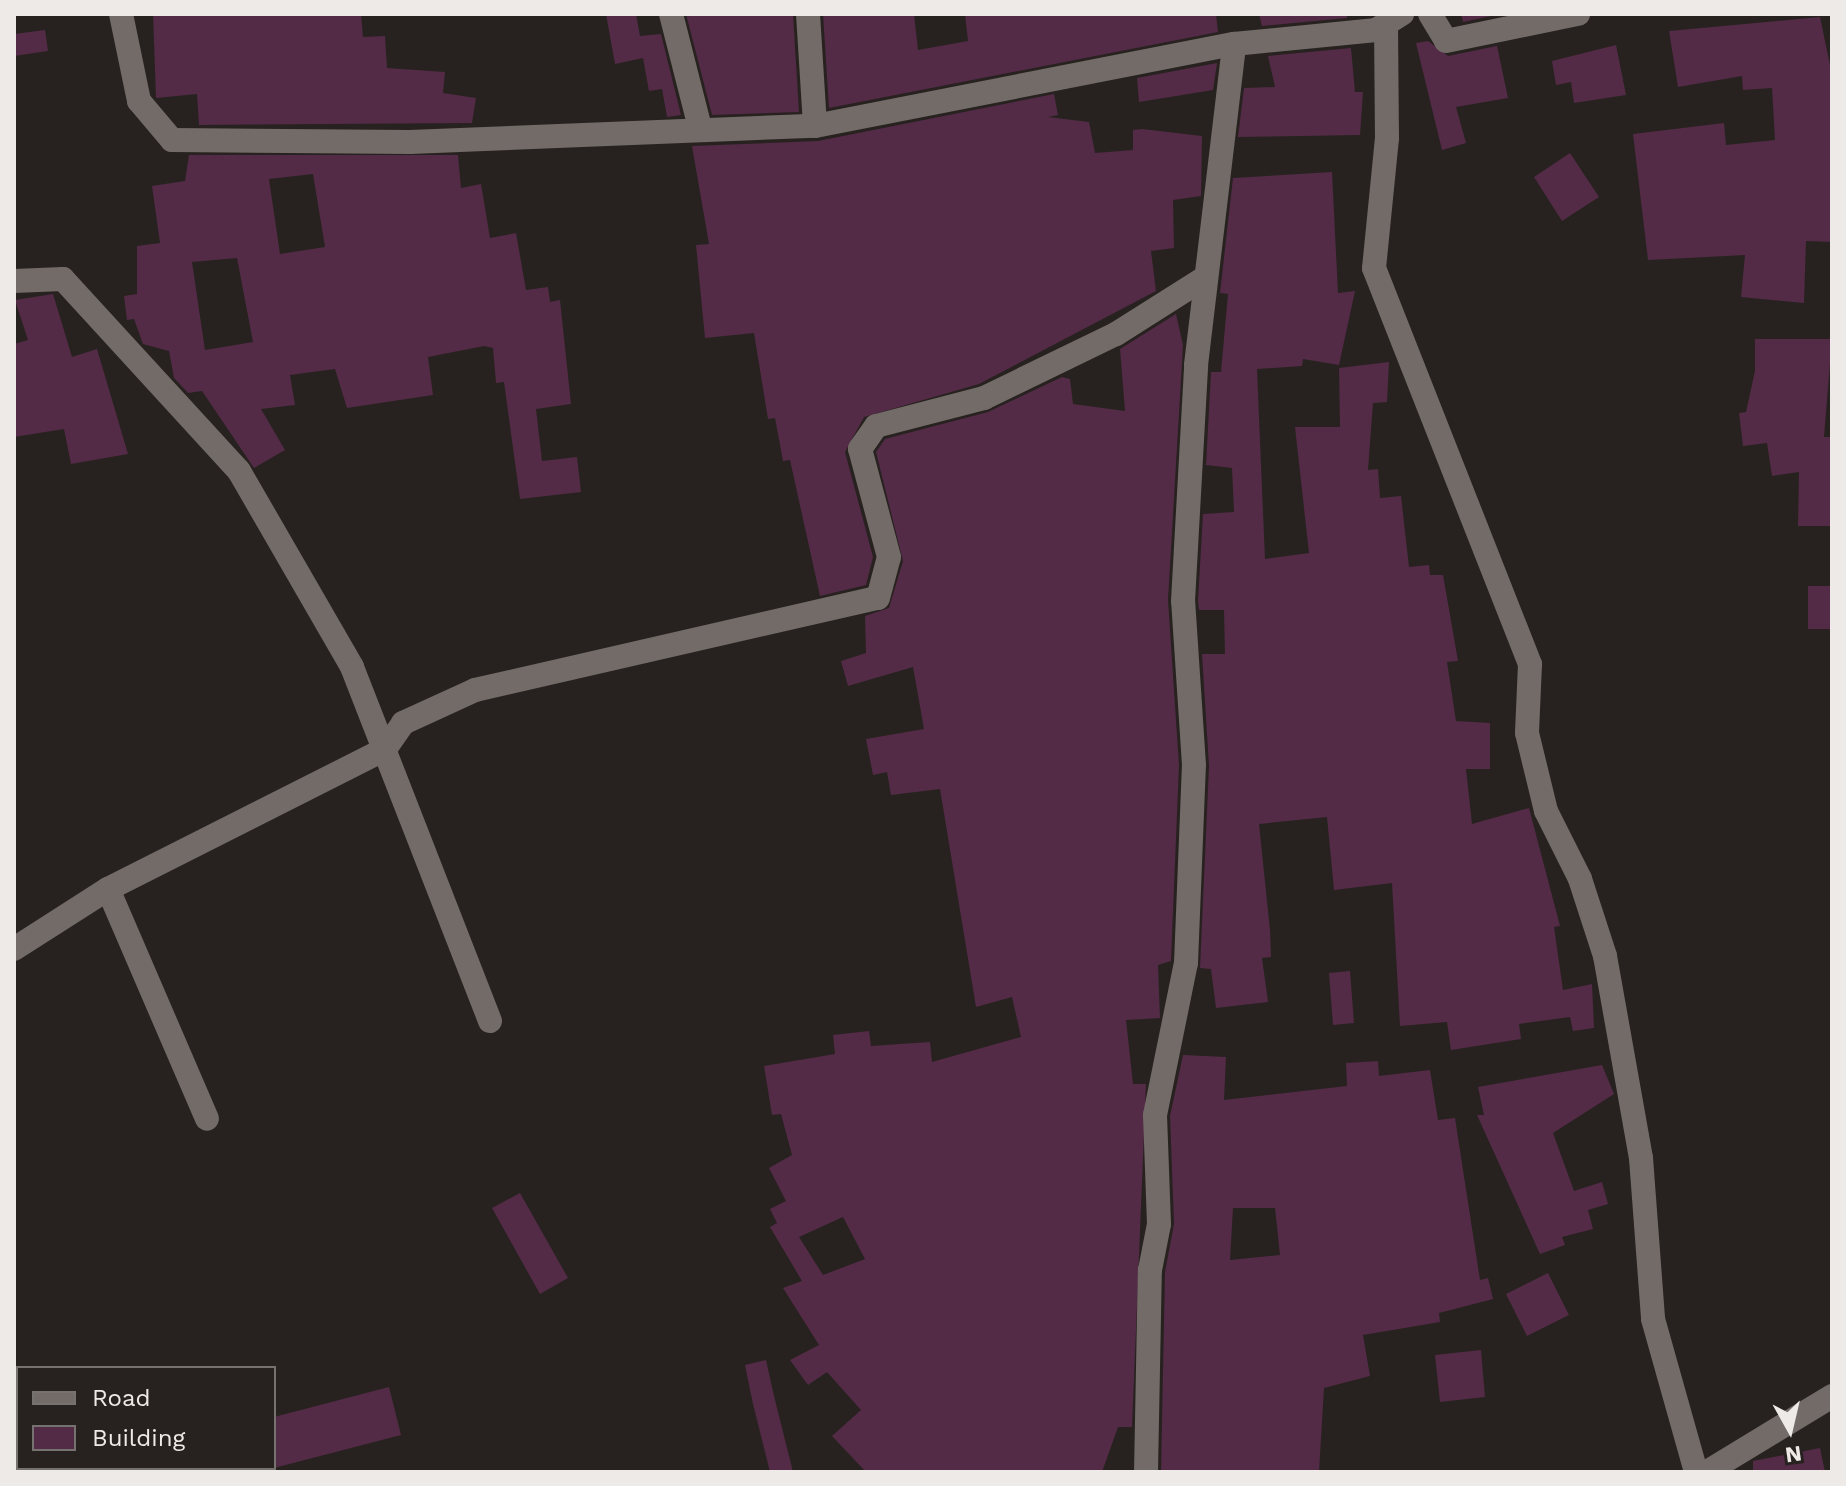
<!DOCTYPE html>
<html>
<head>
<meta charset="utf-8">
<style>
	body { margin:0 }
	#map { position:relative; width:1846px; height:1486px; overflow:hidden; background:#27221f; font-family:"Work Sans",sans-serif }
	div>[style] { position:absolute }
	.building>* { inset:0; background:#532b46 }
	.minor>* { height:24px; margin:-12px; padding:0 12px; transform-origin:12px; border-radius:12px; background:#726b68 }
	span { translate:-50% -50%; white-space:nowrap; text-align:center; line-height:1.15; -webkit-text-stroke:8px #27221f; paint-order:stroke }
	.frame { position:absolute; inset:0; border:16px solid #edeae8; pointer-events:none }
	.legend { position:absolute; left:16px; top:1366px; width:260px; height:104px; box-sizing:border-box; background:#27221f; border:2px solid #76726f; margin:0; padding:10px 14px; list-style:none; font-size:24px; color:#edeae8 }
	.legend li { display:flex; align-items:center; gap:16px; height:40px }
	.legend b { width:40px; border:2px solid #76726f }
	.north { position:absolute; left:1750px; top:1390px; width:80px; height:80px; -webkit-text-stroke:6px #27221f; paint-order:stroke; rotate:172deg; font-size:22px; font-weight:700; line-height:32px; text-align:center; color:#edeae8 }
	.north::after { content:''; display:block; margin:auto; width:28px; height:36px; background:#edeae8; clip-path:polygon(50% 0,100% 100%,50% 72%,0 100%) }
</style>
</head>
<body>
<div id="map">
	<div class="building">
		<i style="clip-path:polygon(153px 14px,361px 14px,363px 37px,385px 36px,387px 68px,445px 72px,443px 93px,476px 98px,472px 123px,199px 125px,197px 94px,156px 98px)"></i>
		<i style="clip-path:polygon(606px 14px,636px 14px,640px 36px,661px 34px,681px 115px,667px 117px,662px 89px,649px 91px,643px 58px,615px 64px)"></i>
		<i style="clip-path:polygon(686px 14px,793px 14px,799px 112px,712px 115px)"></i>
		<i style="clip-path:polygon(823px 14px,914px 14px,918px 50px,968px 41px,965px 14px,1216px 14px,1218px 32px,829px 108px)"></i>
		<i style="clip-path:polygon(1259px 14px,1347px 14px,1347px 18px,1262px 26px)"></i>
		<i style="clip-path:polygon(1461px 14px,1491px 14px,1491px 16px,1463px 22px)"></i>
		<i style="clip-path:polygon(1820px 17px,1832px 75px,1832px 242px,1806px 241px,1804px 303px,1741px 297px,1745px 255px,1648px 260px,1633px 134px,1724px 123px,1726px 145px,1775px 140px,1772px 88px,1743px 90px,1742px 76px,1678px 87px,1669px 31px)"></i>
		<i style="clip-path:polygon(45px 30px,48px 51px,14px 56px,14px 34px)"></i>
		<i style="clip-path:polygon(1428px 41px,1448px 56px,1497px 46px,1508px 98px,1456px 107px,1466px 143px,1442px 150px,1416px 43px)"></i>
		<i style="clip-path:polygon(1616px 45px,1626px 95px,1574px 103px,1571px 82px,1556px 85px,1552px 61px)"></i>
		<i style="clip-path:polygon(1351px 48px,1355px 92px,1363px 92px,1360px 135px,1238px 137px,1244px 88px,1275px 87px,1268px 56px)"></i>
		<i style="clip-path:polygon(1217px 63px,1213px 90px,1139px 102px,1137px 78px)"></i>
		<i style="clip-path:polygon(1054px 94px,1058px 115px,1048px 117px,1089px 122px,1095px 153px,1133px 150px,1133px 130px,1142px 129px,1202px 136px,1201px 196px,1173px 200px,1174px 248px,1151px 251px,1156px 291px,979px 384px,864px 417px,845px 452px,873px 557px,866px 585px,820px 596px,790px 460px,783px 461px,775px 418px,768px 419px,754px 333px,705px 338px,696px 245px,709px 244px,692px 146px,818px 141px)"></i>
		<i style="clip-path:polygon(1570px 153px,1599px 197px,1562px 221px,1534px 177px)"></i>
		<i style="clip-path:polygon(evenodd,189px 155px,458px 155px,461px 188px,481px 184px,490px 238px,516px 233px,526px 290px,548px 287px,550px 302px,560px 300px,571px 404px,536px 409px,542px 461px,577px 457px,581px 492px,520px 499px,504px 382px,496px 383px,493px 348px,484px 346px,428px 357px,433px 395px,347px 408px,335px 369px,290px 375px,295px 405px,261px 409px,285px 450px,254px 468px,202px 391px,188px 393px,174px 378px,169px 351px,143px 344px,134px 319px,127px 320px,124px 296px,137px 294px,137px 246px,160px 243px,152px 186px,185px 181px,189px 155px,313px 174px,325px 247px,280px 254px,269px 179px,313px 174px,189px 155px,237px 258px,253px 342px,205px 350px,192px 262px,237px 258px)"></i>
		<i style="clip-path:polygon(1332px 172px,1338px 293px,1355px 291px,1339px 365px,1303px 359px,1302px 366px,1257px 369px,1265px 559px,1309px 553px,1295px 427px,1340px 427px,1339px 368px,1389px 362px,1387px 402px,1373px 403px,1368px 470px,1378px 469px,1380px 498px,1401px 496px,1409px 567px,1429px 565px,1430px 575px,1443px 575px,1458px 661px,1447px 662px,1456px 721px,1490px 723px,1490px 769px,1466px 769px,1472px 824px,1529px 808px,1560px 926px,1554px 927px,1563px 990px,1592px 984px,1594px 1028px,1573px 1031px,1570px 1017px,1519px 1024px,1521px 1039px,1451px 1050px,1447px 1022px,1400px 1026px,1392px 883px,1334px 890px,1327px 817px,1259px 824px,1270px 930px,1271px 957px,1262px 958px,1268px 1002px,1216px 1008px,1211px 969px,1200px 968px,1209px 766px,1202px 654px,1225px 654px,1224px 610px,1199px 610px,1198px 601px,1203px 514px,1234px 512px,1232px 468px,1206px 465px,1211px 372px,1221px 372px,1228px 294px,1220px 293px,1233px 178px)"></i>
		<i style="clip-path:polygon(53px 294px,72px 357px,97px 349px,128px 454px,71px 464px,64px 429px,14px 437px,14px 344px,28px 340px,15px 300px)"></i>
		<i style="clip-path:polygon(evenodd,1176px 314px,1183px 345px,1168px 600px,1179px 765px,1171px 961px,1158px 965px,1160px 1018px,1126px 1020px,1133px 1084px,1146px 1084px,1132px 1427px,1118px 1427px,1102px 1472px,866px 1472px,832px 1436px,861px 1410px,827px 1372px,808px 1385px,790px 1360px,819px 1345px,783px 1288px,802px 1281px,770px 1227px,777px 1223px,770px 1209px,786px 1201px,769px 1168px,792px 1155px,781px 1114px,772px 1115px,764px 1066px,835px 1054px,833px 1035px,869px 1031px,871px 1046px,930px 1042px,932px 1062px,1021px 1037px,1012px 997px,976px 1007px,940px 789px,891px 795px,887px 772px,873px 775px,866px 739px,924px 729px,913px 667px,848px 686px,841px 661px,866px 653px,865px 616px,889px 608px,903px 561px,876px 452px,885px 439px,988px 412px,1062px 377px,1070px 379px,1073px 404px,1125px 411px,1120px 349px,1176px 314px,843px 1217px,865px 1259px,823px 1275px,799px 1237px,843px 1217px)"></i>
		<i style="clip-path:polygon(1755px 339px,1832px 339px,1824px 437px,1832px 437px,1832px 526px,1798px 526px,1799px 472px,1772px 476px,1767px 443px,1743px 446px,1739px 413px,1746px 412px,1755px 371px)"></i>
		<i style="clip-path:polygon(1808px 586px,1832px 586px,1832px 629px,1808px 629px)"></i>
		<i style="clip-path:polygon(1350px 971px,1354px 1023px,1333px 1025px,1329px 973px)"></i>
		<i style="clip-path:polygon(evenodd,1183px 1055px,1226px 1057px,1224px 1100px,1347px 1086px,1346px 1063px,1378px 1061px,1379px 1076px,1430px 1070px,1438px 1120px,1455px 1118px,1480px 1280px,1488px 1278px,1493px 1299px,1439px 1313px,1440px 1322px,1363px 1335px,1370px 1376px,1324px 1388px,1319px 1472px,1161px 1472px,1165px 1272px,1174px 1224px,1170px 1116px,1183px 1055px,1233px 1208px,1275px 1208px,1280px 1255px,1230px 1260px,1233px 1208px)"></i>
		<i style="clip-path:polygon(1602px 1065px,1614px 1094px,1553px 1133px,1574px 1191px,1602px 1182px,1608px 1204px,1588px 1210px,1593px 1229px,1562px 1237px,1565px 1245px,1540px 1254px,1477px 1115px,1484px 1115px,1478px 1087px)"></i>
		<i style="clip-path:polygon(520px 1193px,568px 1278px,540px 1294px,492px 1208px)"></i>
		<i style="clip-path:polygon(1548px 1273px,1569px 1315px,1527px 1336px,1506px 1294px)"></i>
		<i style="clip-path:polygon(1481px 1350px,1485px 1397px,1440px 1402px,1435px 1355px)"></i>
		<i style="clip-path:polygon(766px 1360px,774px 1396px,793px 1472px,770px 1472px,753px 1404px,745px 1365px)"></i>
		<i style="clip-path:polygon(389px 1387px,401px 1435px,274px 1468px,274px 1417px)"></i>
		<i style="clip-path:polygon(1820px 1448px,1825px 1472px,1753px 1472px,1753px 1461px)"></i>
	</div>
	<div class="minor">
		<i style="left:121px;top:14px;width:89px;rotate:78.3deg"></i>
		<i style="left:139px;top:101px;width:51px;rotate:49.8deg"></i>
		<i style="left:172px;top:140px;width:238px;rotate:0.5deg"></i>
		<i style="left:410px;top:142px;width:405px;rotate:-2.3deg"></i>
		<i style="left:815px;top:126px;width:427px;rotate:-11.1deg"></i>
		<i style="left:1234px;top:44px;width:143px;rotate:-5.6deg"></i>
		<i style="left:1376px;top:30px;width:31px;rotate:-32deg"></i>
		<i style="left:671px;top:14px;width:118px;rotate:75.7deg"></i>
		<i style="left:808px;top:14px;width:112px;rotate:86.4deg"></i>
		<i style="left:1430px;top:14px;width:31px;rotate:59deg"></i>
		<i style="left:1446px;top:41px;width:135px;rotate:-11.6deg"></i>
		<i style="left:1386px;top:25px;width:113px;rotate:89.5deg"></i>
		<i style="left:1387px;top:138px;width:131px;rotate:95.7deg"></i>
		<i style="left:1374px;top:268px;width:426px;rotate:68.5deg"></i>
		<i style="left:1530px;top:664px;width:69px;rotate:92.5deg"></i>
		<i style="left:1527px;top:733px;width:80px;rotate:76.3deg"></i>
		<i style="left:1546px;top:811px;width:76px;rotate:63.4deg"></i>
		<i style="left:1580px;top:879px;width:81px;rotate:72deg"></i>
		<i style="left:1605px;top:956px;width:205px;rotate:79.9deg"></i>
		<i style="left:1641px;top:1158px;width:161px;rotate:85.7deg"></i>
		<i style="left:1653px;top:1319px;width:159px;rotate:74.3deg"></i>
		<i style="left:14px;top:281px;width:49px;rotate:-2.3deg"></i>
		<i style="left:63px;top:279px;width:260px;rotate:47.5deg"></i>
		<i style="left:239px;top:471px;width:226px;rotate:60deg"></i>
		<i style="left:352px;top:667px;width:380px;rotate:68.7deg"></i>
		<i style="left:108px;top:889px;width:250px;rotate:66.7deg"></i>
		<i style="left:14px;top:949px;width:112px;rotate:-32.6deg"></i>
		<i style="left:108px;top:889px;width:310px;rotate:-26.8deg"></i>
		<i style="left:385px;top:749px;width:32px;rotate:-55deg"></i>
		<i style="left:403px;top:723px;width:79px;rotate:-24.6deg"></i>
		<i style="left:475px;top:690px;width:413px;rotate:-12.9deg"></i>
		<i style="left:878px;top:598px;width:42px;rotate:-75deg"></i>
		<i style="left:889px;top:557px;width:112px;rotate:-105deg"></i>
		<i style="left:860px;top:449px;width:28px;rotate:-55deg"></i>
		<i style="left:876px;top:426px;width:112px;rotate:-14.5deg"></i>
		<i style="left:984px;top:398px;width:147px;rotate:-25.9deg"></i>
		<i style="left:1116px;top:334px;width:103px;rotate:-32.3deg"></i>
		<i style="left:1146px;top:1472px;width:202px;rotate:-88.9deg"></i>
		<i style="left:1150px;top:1270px;width:47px;rotate:-78.9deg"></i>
		<i style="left:1159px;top:1224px;width:109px;rotate:-92.1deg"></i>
		<i style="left:1155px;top:1115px;width:155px;rotate:-78.5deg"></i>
		<i style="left:1186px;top:963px;width:198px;rotate:-87.7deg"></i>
		<i style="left:1194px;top:765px;width:164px;rotate:-93.8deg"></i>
		<i style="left:1183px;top:601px;width:236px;rotate:-86.8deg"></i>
		<i style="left:1196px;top:365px;width:323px;rotate:-83.2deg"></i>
		<i style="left:1707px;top:1472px;width:146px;rotate:-31.3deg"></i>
	</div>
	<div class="frame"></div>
	<ul class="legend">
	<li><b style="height:10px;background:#726b68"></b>Road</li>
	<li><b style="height:22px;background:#532b46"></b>Building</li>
	</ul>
	<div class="north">N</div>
</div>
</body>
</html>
